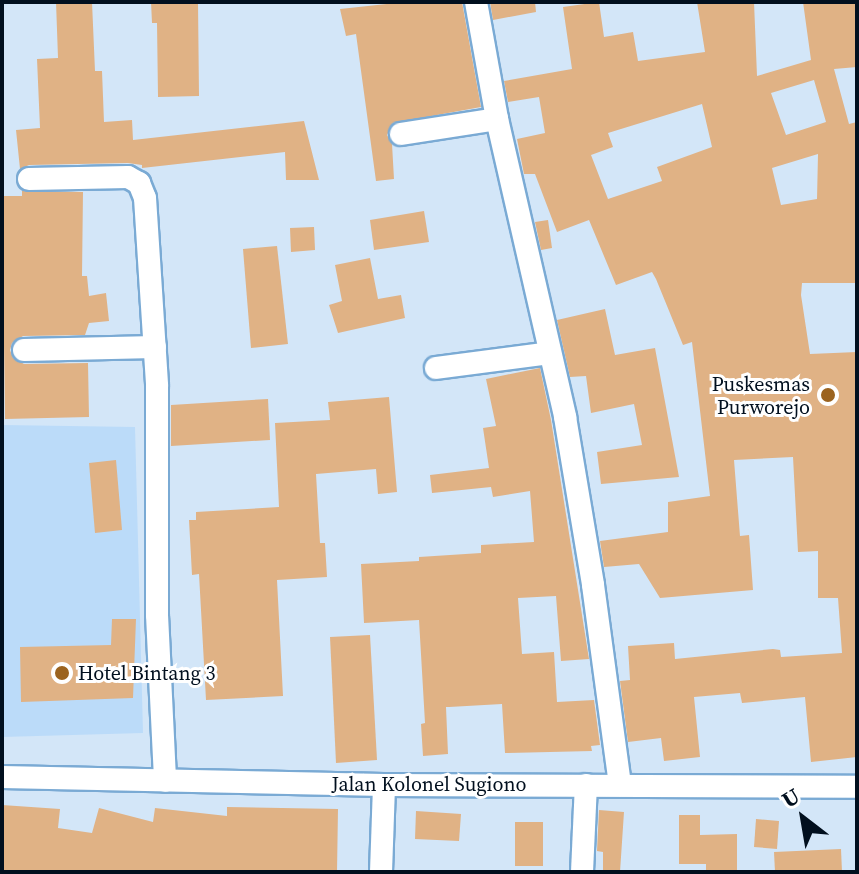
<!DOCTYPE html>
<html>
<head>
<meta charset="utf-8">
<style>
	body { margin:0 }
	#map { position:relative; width:859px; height:874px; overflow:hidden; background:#d3e6f8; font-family:"Source Serif 4",serif }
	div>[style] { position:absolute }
	.built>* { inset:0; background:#bbdbf9 }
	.building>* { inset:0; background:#e0b285 }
	.roads { filter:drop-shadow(2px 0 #7aaad4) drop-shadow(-2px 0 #7aaad4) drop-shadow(0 2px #7aaad4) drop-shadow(0 -2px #7aaad4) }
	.minor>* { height:22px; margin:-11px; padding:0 11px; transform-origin:11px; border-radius:11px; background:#fff }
	.dots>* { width:22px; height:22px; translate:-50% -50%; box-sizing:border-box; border:4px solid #fff; border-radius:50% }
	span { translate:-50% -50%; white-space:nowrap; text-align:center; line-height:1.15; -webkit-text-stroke:6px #fff; paint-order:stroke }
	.poi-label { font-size:20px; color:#010f1e }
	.right { translate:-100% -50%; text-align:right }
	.left { translate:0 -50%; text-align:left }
	.street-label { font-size:20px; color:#010f1e }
	.frame { position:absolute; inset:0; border:4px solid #010f1e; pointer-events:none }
	.north { position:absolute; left:763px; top:778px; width:80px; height:80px; -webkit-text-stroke:6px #fff; paint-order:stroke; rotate:329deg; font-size:22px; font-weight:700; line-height:32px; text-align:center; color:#010f1e }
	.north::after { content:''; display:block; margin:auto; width:28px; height:36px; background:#010f1e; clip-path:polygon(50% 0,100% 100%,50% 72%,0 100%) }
</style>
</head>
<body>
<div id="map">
	<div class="built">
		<i style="clip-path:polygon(2px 425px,135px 427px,143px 733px,2px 737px)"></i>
	</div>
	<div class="building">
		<i style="clip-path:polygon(56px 2px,92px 2px,95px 71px,102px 71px,104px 122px,132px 120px,133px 140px,304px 121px,319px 180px,286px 180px,285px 152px,142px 168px,142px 165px,128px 163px,29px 165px,20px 169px,16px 130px,40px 128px,37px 59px,58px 58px)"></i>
		<i style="clip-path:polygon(151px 2px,198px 2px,199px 96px,158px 97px,157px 23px,152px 23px)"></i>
		<i style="clip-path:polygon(405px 2px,462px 2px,481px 107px,393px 123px,387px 135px,392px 144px,394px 179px,376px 181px,356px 34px,346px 36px,340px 9px)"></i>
		<i style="clip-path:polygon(490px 2px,535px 2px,536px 12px,493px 20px)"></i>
		<i style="clip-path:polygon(evenodd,599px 2px,604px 37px,633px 32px,638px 61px,705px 52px,697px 2px,754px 2px,757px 76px,811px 60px,803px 2px,857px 2px,857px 67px,834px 69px,849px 124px,857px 122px,857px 283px,802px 283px,801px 295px,810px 354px,857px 352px,857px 757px,811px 762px,805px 697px,742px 703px,740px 693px,694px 697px,700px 757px,664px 761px,661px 738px,628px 742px,620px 681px,630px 680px,628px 646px,674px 643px,675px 659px,773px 649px,780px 650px,781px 657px,842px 653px,838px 598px,818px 598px,818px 551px,798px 552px,793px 457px,734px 460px,740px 536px,749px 535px,753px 590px,660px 598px,639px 564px,604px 567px,600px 541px,668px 532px,668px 502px,710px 496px,692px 342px,683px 345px,656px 279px,652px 272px,616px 285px,589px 220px,557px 232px,535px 174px,524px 174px,517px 139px,545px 133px,539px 97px,508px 102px,504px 81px,572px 69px,563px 7px,599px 2px,814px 80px,826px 122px,786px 135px,771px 93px,814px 80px,599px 2px,702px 104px,712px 147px,657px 167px,662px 181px,608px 199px,591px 155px,613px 147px,608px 133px,702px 104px,599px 2px,818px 154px,817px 199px,781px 205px,772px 168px,818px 154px)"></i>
		<i style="clip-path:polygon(22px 191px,83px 192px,82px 276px,87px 276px,89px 296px,106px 293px,109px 321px,89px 323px,85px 335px,23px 336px,12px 343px,10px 350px,13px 358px,24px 364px,88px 363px,89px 417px,5px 419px,2px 196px,22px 196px)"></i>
		<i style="clip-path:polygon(424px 211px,429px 242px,374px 250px,370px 220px)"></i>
		<i style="clip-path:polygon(548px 220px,552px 248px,541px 250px,535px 222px)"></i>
		<i style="clip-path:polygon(314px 227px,315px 250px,291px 252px,290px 228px)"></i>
		<i style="clip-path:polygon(277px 246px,288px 344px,251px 348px,243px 249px)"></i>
		<i style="clip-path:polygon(370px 258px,378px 299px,401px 295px,405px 318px,338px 333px,329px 305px,342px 301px,335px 265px)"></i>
		<i style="clip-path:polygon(605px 309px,615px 355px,655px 348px,679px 477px,601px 484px,597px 452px,642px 445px,634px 404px,591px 413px,586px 376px,570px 377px,557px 320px)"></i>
		<i style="clip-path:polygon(540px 368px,551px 420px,589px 659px,561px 661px,556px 596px,518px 598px,522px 654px,554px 652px,557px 702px,594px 700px,600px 745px,591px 746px,592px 751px,505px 753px,502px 704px,449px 707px,446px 707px,448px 754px,423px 756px,421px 724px,425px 723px,419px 620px,364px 623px,361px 564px,419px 561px,419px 557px,481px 553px,481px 545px,534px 542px,530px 491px,493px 497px,491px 487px,432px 493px,430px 475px,489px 468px,483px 428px,496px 426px,486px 379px)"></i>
		<i style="clip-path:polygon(389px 397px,397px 492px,378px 494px,376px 469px,316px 474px,320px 543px,325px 543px,327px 577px,277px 580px,283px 696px,206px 700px,199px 574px,192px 575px,189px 520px,196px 520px,196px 512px,279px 507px,275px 423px,330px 420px,328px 402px)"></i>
		<i style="clip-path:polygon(268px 399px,270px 440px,171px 446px,171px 405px)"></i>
		<i style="clip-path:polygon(116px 460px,122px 530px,95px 533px,89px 463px)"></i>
		<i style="clip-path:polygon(112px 619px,136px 619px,133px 698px,21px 702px,20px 647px,111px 645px)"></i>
		<i style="clip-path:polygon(370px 635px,377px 760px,336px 763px,330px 637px)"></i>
		<i style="clip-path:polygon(2px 805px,60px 809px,58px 828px,92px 833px,99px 808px,153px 822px,155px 808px,227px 816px,227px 807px,338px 809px,337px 872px,2px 872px)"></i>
		<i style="clip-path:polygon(599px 810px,624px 812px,620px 872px,603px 872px,603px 852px,597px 851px)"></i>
		<i style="clip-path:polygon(416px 811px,461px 814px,459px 841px,415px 839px)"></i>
		<i style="clip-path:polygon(679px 815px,700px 815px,700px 835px,737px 834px,737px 872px,706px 872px,706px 864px,679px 864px)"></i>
		<i style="clip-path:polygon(756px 819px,779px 821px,777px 849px,754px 847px)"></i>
		<i style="clip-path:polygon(515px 822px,543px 822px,543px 866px,515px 866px)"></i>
		<i style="clip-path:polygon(841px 849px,842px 872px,775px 872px,774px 852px)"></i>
	</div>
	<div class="roads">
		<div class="minor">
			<i style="left:476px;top:2px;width:119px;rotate:79.8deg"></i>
			<i style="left:497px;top:119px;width:306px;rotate:77.1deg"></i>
			<i style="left:565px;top:417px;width:170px;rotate:80.5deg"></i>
			<i style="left:593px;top:585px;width:202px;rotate:82.3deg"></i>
			<i style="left:401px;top:134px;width:97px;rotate:-8.9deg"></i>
			<i style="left:29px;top:179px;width:99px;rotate:-1.2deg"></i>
			<i style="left:128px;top:177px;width:13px;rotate:29deg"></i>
			<i style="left:139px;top:183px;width:16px;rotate:68deg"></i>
			<i style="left:145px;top:198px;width:188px;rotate:86.3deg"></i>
			<i style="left:157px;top:386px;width:229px;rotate:90deg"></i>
			<i style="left:157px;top:615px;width:166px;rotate:87.2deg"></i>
			<i style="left:24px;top:350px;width:131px;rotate:-1.3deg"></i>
			<i style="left:436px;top:368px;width:115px;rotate:-7.5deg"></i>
			<i style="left:2px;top:777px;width:382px;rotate:1.2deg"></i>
			<i style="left:384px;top:785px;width:473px;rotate:0.2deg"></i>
			<i style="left:381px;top:872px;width:87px;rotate:-88deg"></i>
			<i style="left:582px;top:872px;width:87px;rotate:-87.4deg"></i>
		</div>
	</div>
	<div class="dots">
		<i style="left:828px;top:395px;background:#9b631f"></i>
		<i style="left:62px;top:673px;background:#9b631f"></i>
	</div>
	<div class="poi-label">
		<span class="right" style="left:810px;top:396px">Puskesmas<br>Purworejo</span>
		<span class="left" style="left:78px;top:673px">Hotel Bintang 3</span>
	</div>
	<div class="street-label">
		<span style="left:429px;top:784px">Jalan Kolonel Sugiono</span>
	</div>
	<div class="frame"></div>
	<div class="north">U</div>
</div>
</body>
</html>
